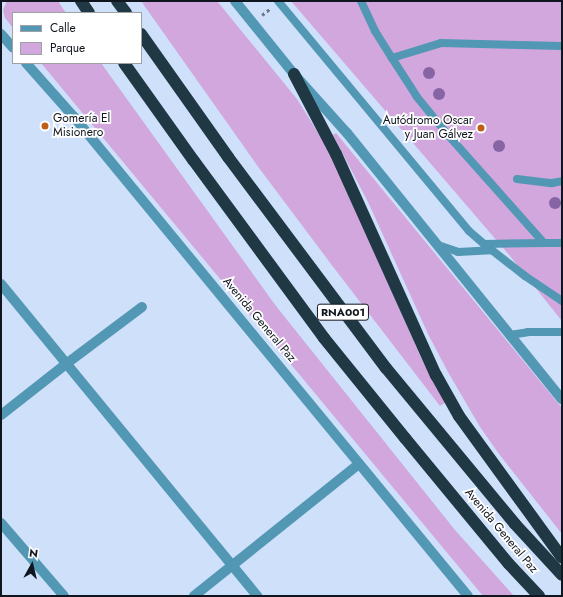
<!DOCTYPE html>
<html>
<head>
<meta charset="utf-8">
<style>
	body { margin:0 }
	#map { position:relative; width:563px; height:597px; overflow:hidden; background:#cee0fa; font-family:Jost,sans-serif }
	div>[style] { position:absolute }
	.green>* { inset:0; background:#d2a7de }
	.path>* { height:2.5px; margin-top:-1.25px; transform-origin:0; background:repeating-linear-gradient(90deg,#6c7889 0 3px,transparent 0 6px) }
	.service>* { height:8px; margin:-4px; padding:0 4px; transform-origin:4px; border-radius:4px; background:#5297b3 }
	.minor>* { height:10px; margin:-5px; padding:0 5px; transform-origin:5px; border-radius:5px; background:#5297b3 }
	.tertiary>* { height:10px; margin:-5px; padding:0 5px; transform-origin:5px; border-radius:5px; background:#5297b3 }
	.motorway>* { height:12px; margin:-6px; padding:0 6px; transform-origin:6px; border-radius:6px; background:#1f3843 }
	.trees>* { width:12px; height:12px; margin:-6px; border-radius:50%; background:#8765a4 }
	.dots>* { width:11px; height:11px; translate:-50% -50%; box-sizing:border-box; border:2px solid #fff; border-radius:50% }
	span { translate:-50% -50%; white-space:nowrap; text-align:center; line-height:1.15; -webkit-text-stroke:3.5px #fff; paint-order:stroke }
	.shield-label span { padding:1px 3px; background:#fff; border:1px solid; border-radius:3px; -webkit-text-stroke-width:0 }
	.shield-label { font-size:11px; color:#10161f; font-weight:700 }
	.poi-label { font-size:12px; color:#10161f }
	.left { translate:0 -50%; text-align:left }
	.right { translate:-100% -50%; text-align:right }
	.street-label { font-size:12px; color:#10161f }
	.frame { position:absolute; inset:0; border:2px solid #10161f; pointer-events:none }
	.legend { position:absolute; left:12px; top:12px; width:130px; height:52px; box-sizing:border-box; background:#fff; border:1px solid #9fa2a5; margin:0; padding:5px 7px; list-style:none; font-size:12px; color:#10161f }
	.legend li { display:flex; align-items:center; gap:8px; height:20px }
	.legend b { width:20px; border:1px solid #9fa2a5 }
	.north { position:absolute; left:12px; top:545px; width:40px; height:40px; -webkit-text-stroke:3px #fff; paint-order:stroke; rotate:8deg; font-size:11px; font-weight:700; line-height:16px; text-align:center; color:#10161f }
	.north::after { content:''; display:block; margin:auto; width:14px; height:18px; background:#10161f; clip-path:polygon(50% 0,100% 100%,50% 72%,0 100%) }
</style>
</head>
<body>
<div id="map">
	<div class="green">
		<i style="clip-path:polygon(7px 1px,58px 1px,66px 13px,13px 13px,13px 28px,5px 18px,3px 10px)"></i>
		<i style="clip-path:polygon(141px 1px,217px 1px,297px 99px,332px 155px,422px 360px,446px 402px,440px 406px,334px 268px,259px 168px)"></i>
		<i style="clip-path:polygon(291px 1px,562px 1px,562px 321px,510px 256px)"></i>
		<i style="clip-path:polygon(41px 63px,101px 63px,276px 306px,455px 530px,514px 596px,483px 596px)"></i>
		<i style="clip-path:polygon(336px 133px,562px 408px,562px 534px,499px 454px,480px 427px,448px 372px,429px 336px,368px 202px,333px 135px)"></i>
	</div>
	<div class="path">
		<i style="left:262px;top:15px;width:11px;rotate:-38deg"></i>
	</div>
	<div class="service">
		<i style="left:278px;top:1px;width:299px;rotate:50.3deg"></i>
		<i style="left:469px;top:231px;width:20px;rotate:41deg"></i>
		<i style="left:484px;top:244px;width:60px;rotate:-1deg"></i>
		<i style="left:361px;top:1px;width:33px;rotate:65deg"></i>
		<i style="left:375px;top:31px;width:32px;rotate:58deg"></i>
		<i style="left:392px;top:58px;width:46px;rotate:57.3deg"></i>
		<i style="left:417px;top:97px;width:49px;rotate:50.8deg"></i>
		<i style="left:448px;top:135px;width:144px;rotate:48.4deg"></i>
		<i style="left:544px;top:243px;width:18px"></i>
		<i style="left:392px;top:58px;width:51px;rotate:-17deg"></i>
		<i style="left:441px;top:43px;width:121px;rotate:1.4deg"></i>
		<i style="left:517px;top:179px;width:35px;rotate:7deg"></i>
		<i style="left:552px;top:183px;width:10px;rotate:-11deg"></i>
		<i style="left:484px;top:244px;width:52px;rotate:38deg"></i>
		<i style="left:525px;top:276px;width:45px;rotate:34deg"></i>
		<i style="left:438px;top:245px;width:21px;rotate:19deg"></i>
		<i style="left:458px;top:252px;width:33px;rotate:-3deg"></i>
		<i style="left:510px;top:335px;width:18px;rotate:-9deg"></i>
		<i style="left:528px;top:332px;width:34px"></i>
	</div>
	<div class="minor">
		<i style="left:1px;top:284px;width:404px;rotate:50.6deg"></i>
		<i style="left:1px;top:415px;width:83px;rotate:-38.1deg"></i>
		<i style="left:66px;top:364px;width:95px;rotate:-36.9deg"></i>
		<i style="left:1px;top:523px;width:96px;rotate:49.2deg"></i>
		<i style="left:194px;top:596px;width:211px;rotate:-38.7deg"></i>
	</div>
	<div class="tertiary">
		<i style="left:235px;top:1px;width:94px;rotate:51.1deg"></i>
		<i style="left:294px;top:74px;width:79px;rotate:48.1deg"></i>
		<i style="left:347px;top:133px;width:342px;rotate:51.1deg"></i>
		<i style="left:1px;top:34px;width:18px;rotate:49deg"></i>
		<i style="left:26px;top:63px;width:72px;rotate:48.4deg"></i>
		<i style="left:74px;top:117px;width:620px;rotate:50.56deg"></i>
	</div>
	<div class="motorway">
		<i style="left:81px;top:1px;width:14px;rotate:56deg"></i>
		<i style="left:117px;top:1px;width:15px;rotate:53deg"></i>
		<i style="left:141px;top:34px;width:151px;rotate:54.7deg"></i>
		<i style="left:228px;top:157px;width:264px;rotate:53.2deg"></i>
		<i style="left:386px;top:368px;width:202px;rotate:50.4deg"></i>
		<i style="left:515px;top:524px;width:69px;rotate:47.3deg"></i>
		<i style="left:124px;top:63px;width:120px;rotate:54.5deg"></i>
		<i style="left:194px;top:161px;width:220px;rotate:53.7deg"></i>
		<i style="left:324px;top:338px;width:129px;rotate:51deg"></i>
		<i style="left:405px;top:438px;width:163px;rotate:50.5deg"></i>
		<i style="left:509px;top:564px;width:44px;rotate:46.8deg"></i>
		<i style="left:294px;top:74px;width:90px;rotate:62.3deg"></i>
		<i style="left:336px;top:154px;width:243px;rotate:65.7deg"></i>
		<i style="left:436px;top:375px;width:47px;rotate:60.7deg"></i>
		<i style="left:459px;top:416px;width:175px;rotate:54deg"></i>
	</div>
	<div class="trees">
		<i style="left:429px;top:73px"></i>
		<i style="left:439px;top:94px"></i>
		<i style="left:499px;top:146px"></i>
		<i style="left:555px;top:203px"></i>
	</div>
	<div class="dots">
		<i style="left:45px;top:126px;background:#be5f19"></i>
		<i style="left:481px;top:128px;background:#be5f19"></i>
	</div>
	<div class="shield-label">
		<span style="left:343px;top:312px">RNA001</span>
	</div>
	<div class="poi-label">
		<span class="left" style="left:53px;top:126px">Gomería El<br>Misionero</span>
		<span class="right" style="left:473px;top:128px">Autódromo Oscar<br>y Juan Gálvez</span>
	</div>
	<div class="street-label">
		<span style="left:259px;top:320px;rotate:50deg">Avenida General Paz</span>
		<span style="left:501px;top:531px;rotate:50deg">Avenida General Paz</span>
	</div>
	<div class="frame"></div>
	<ul class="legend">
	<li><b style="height:5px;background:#5297b3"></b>Calle</li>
	<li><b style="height:11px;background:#d2a7de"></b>Parque</li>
	</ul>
	<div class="north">N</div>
</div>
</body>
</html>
